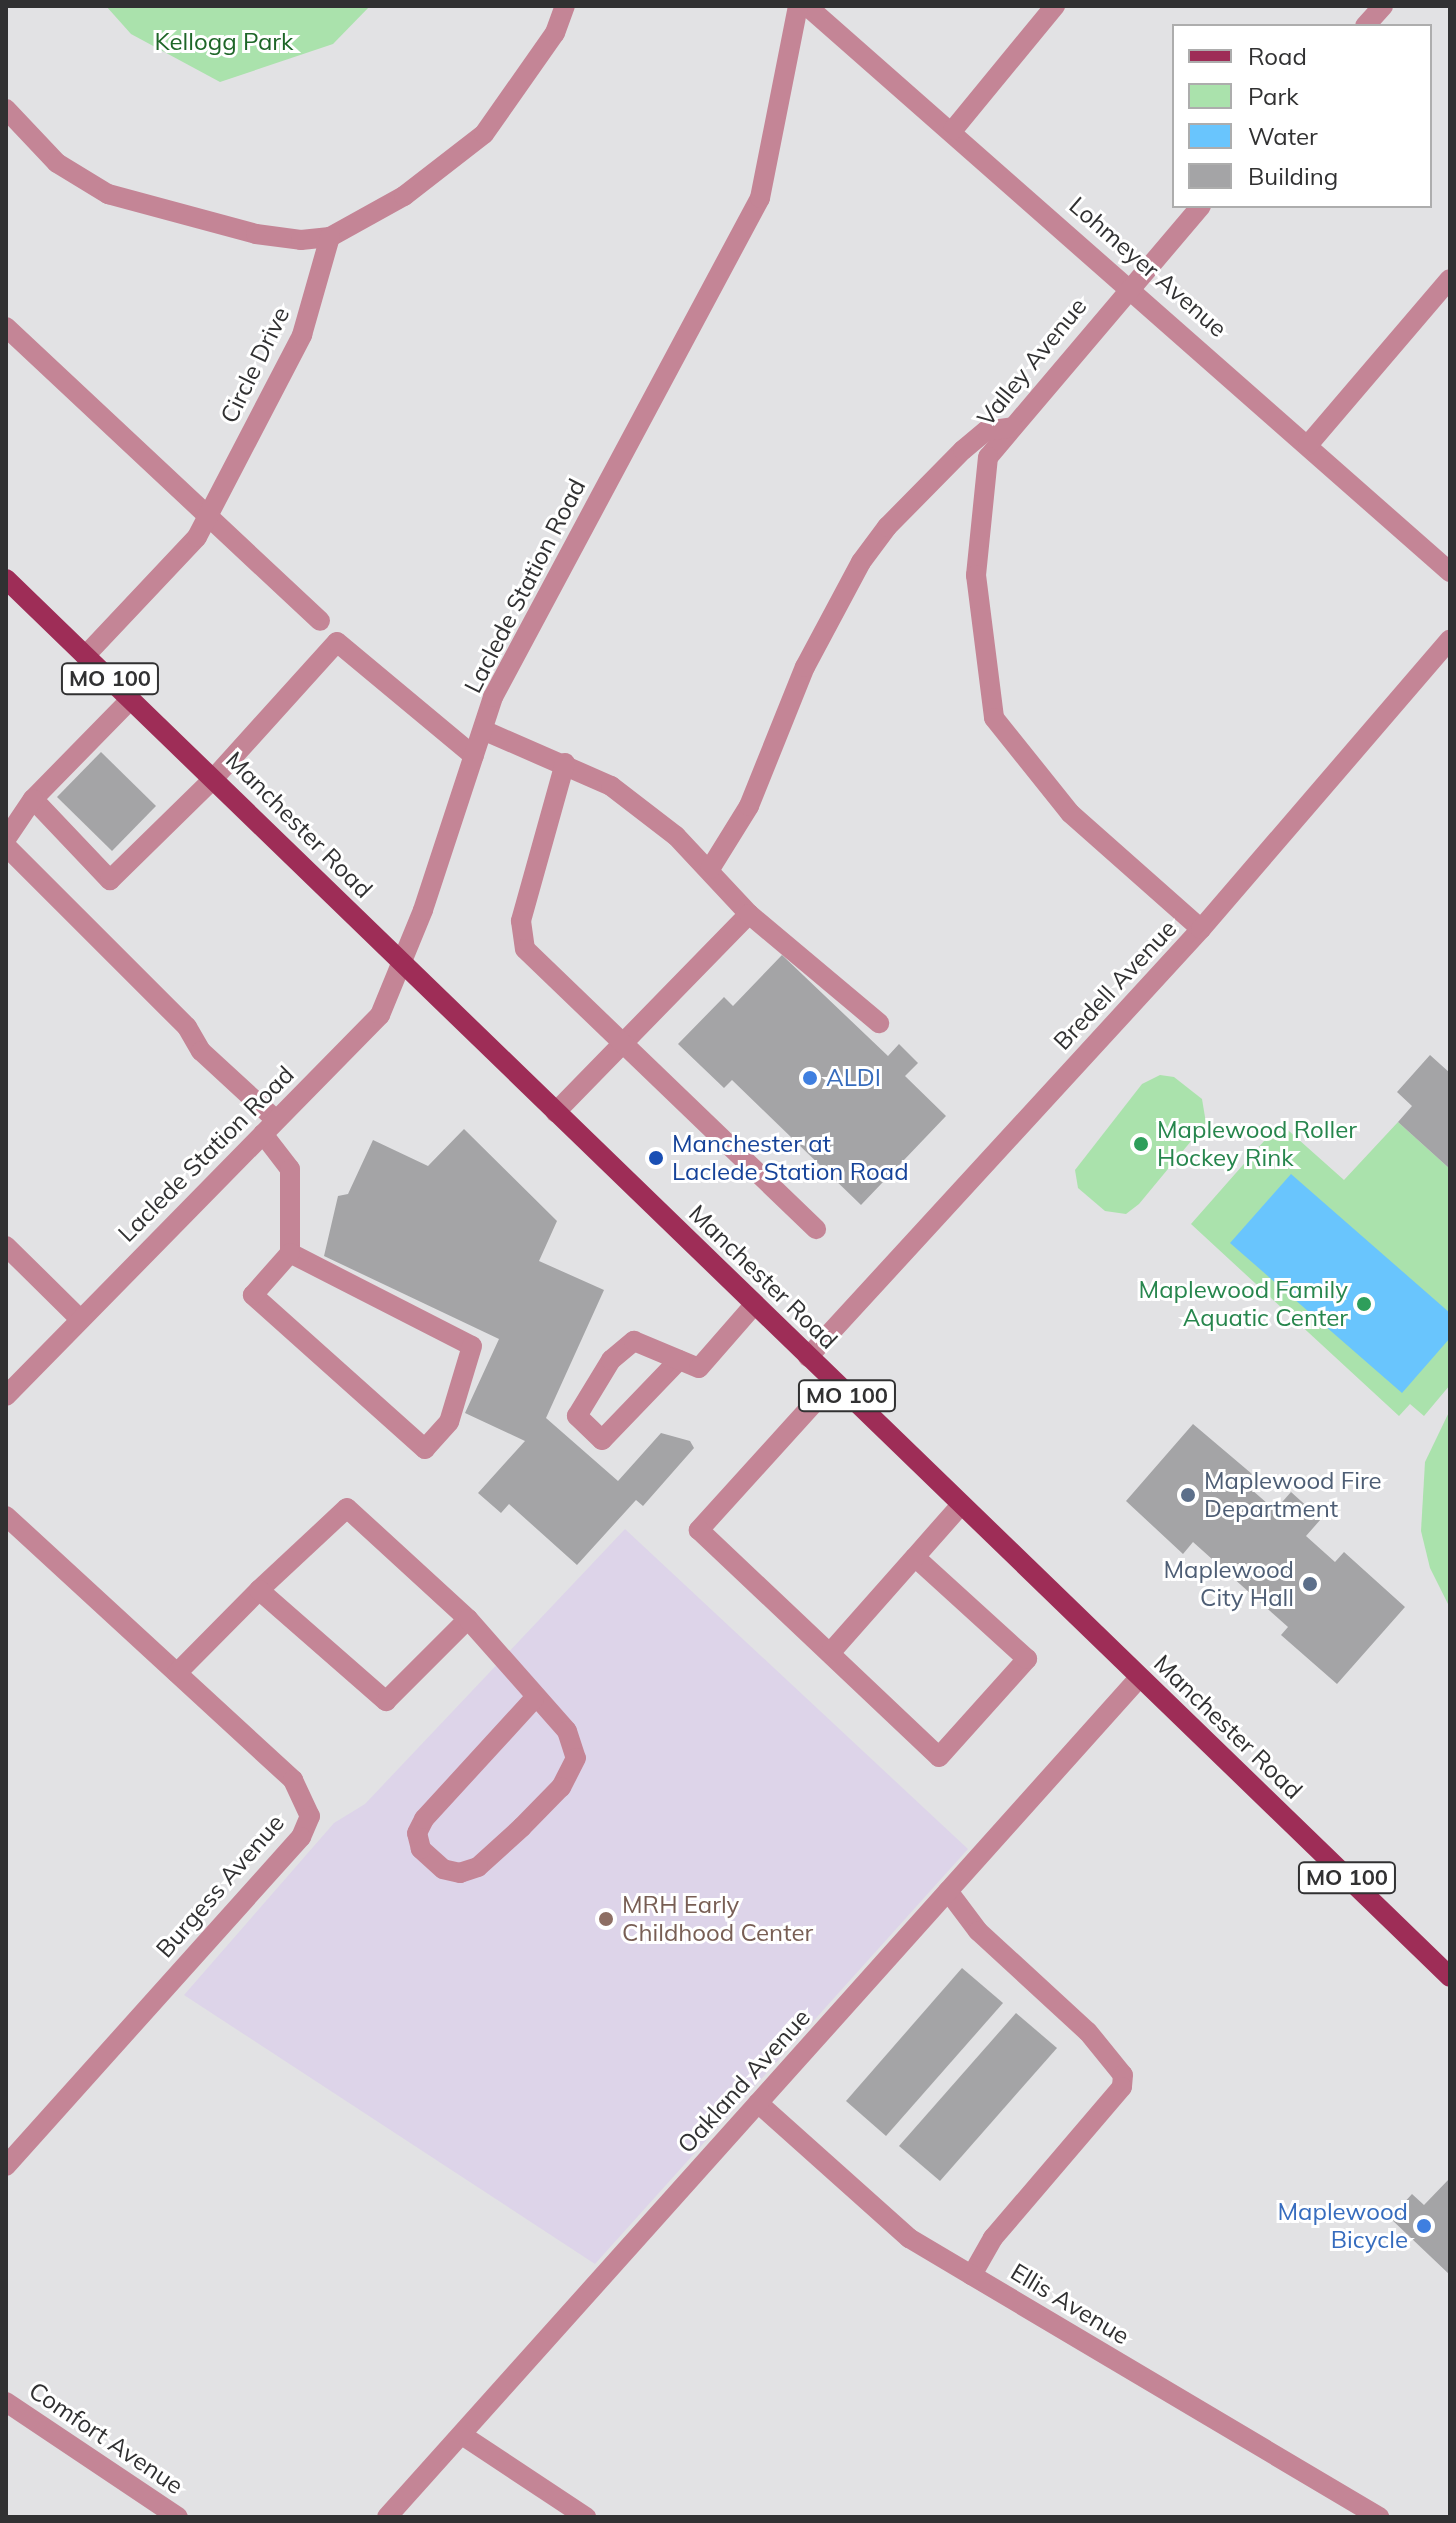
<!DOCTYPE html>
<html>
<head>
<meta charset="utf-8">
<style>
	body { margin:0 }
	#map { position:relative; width:1456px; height:2523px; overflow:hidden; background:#e2e2e4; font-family:Mulish,sans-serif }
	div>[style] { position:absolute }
	.education>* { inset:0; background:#ddd4e9 }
	.green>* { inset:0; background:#aae2ac }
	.water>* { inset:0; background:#69c5fd }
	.building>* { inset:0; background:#a4a4a6 }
	.minor>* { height:20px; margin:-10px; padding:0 10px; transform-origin:10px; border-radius:10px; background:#c48596 }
	.major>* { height:20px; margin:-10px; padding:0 10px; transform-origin:10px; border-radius:10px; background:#9e2d57 }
	.dots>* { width:22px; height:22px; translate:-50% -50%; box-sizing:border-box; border:4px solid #fff; border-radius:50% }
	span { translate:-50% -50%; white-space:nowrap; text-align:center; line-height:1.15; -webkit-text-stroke:6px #fff; paint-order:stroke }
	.shield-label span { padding:2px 6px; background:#fff; border:2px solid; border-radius:6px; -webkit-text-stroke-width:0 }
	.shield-label { font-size:22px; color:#313132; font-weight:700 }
	.park-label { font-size:24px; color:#1e6628 }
	.street-label { font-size:24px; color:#313132 }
	.shop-label { font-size:24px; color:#366cbe }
	.left { translate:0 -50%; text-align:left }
	.right { translate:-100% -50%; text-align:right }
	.leisure-label { font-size:24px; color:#27864d }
	.transit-label { font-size:24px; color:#164399 }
	.service-label { font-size:24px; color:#4e5e75 }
	.education-label { font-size:24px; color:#785e54 }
	.frame { position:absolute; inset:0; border:8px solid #313132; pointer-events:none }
	.legend { position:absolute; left:1172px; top:24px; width:260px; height:184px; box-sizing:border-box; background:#fff; border:2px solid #adadad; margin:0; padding:10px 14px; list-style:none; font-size:24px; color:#313132 }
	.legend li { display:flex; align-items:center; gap:16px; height:40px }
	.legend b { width:40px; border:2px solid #adadad }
</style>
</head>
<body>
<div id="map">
	<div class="education">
		<i style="clip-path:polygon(625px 1529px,968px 1849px,595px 2264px,184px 1995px,334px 1823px,365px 1804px)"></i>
	</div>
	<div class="green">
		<i style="clip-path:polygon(106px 6px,370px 6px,333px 44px,220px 82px,131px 34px)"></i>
		<i style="clip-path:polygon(1160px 1075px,1174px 1077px,1202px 1099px,1206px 1123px,1139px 1204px,1126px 1214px,1105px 1211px,1078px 1188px,1075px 1170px,1142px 1084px)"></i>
		<i style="clip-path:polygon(1398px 1122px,1450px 1169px,1450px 1385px,1424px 1416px,1410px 1404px,1399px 1416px,1191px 1224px,1280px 1123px,1344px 1180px)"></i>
		<i style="clip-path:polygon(1450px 1410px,1450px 1608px,1430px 1568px,1421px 1531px,1425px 1462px)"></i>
	</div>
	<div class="water">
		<i style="clip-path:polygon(1291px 1174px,1450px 1313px,1450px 1338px,1402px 1393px,1230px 1243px)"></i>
	</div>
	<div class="building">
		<i style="clip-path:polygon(101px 752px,156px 806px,112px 851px,57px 797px)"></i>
		<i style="clip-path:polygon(782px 955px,888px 1056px,899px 1044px,918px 1063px,905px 1076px,946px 1116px,861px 1205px,732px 1080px,724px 1088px,678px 1044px,724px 997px,733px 1006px)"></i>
		<i style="clip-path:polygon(1430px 1055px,1450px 1073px,1450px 1169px,1398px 1122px,1412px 1106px,1397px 1092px)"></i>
		<i style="clip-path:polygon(464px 1129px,557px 1221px,539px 1261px,604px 1290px,546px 1418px,618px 1481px,661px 1433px,690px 1441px,694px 1448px,643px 1506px,636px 1500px,577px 1565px,509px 1504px,501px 1513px,478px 1493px,525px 1441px,465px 1413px,499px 1339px,324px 1256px,338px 1196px,348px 1194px,373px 1140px,428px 1166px)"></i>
		<i style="clip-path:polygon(1193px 1424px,1252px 1474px,1244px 1483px,1275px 1510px,1291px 1492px,1321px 1519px,1306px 1536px,1335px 1562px,1344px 1552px,1405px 1607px,1337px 1684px,1281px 1635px,1288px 1627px,1193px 1542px,1183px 1554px,1126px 1501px)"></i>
		<i style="clip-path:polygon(962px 1968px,1003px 2003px,886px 2136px,846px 2101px)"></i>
		<i style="clip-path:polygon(1016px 2013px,1057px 2048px,940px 2181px,899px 2146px)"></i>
		<i style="clip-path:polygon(1450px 2178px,1450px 2275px,1390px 2218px,1412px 2194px,1424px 2205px)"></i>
	</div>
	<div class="minor">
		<i style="left:807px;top:6px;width:857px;rotate:41.36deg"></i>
		<i style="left:1365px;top:26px;width:27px;rotate:-48deg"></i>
		<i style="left:6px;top:109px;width:74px;rotate:46.6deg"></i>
		<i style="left:57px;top:163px;width:60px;rotate:31.3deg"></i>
		<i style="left:108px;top:194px;width:153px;rotate:15.1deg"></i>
		<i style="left:256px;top:234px;width:45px;rotate:7.6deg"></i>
		<i style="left:301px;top:240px;width:29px;rotate:-6deg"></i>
		<i style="left:330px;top:237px;width:85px;rotate:-29deg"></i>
		<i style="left:404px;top:196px;width:101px;rotate:-37.8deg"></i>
		<i style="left:484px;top:134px;width:123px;rotate:-54.9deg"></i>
		<i style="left:555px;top:33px;width:29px;rotate:-70deg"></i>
		<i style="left:953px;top:130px;width:161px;rotate:-50.6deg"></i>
		<i style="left:1201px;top:206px;width:329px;rotate:130.3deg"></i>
		<i style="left:988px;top:457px;width:119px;rotate:95.8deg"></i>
		<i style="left:976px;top:575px;width:144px;rotate:82.8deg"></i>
		<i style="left:994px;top:718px;width:122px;rotate:51.3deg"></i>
		<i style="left:1070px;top:813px;width:175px;rotate:41.5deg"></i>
		<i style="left:6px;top:327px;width:430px;rotate:43.1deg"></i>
		<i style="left:1308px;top:445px;width:218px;rotate:-49.5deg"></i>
		<i style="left:85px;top:656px;width:163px;rotate:-46.7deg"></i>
		<i style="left:197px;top:537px;width:228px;rotate:-62.5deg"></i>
		<i style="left:302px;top:335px;width:102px;rotate:-74.1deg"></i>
		<i style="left:131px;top:699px;width:140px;rotate:134.4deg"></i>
		<i style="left:33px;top:799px;width:112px;rotate:46.5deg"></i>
		<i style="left:110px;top:880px;width:146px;rotate:-44.4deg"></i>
		<i style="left:214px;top:778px;width:183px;rotate:-47.9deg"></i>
		<i style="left:337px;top:642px;width:178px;rotate:39.8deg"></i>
		<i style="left:483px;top:730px;width:140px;rotate:23.6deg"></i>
		<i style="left:611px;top:786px;width:82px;rotate:37.6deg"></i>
		<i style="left:676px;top:836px;width:107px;rotate:46.9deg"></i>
		<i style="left:749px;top:914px;width:277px;rotate:134.3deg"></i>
		<i style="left:565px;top:763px;width:164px;rotate:105.6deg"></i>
		<i style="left:521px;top:921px;width:28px;rotate:82deg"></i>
		<i style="left:525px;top:949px;width:404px;rotate:43.9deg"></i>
		<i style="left:6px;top:839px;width:48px;rotate:-56deg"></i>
		<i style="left:6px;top:846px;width:256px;rotate:45deg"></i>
		<i style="left:187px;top:1027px;width:28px;rotate:60deg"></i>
		<i style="left:201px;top:1051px;width:102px;rotate:42.6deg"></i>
		<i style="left:710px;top:869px;width:74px;rotate:-58.2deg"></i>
		<i style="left:749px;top:806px;width:150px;rotate:-68.1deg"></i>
		<i style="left:805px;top:667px;width:119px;rotate:-61.9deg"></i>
		<i style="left:861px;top:562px;width:44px;rotate:-53.4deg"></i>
		<i style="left:887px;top:527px;width:108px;rotate:-45.4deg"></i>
		<i style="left:963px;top:450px;width:30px;rotate:-40deg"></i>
		<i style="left:986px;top:431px;width:27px;rotate:-8deg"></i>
		<i style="left:749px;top:914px;width:170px;rotate:40deg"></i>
		<i style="left:263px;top:1134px;width:44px;rotate:52.4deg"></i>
		<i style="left:290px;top:1169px;width:84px;rotate:90deg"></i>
		<i style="left:290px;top:1253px;width:204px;rotate:27.1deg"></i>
		<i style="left:472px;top:1346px;width:79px;rotate:106.8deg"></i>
		<i style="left:449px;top:1422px;width:36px;rotate:132deg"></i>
		<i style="left:425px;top:1449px;width:231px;rotate:-138.2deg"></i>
		<i style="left:253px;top:1295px;width:56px;rotate:-48.6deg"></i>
		<i style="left:6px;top:1246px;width:104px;rotate:44.6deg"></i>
		<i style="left:808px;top:1357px;width:581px;rotate:-47.44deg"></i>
		<i style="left:1201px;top:929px;width:382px;rotate:-49.3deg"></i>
		<i style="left:679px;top:1360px;width:111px;rotate:133.9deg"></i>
		<i style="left:602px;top:1440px;width:35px;rotate:-136deg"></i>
		<i style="left:577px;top:1416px;width:66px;rotate:-58.7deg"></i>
		<i style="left:611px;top:1360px;width:30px;rotate:-40deg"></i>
		<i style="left:634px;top:1341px;width:70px;rotate:22.6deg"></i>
		<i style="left:699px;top:1368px;width:84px;rotate:-48.9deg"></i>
		<i style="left:833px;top:1382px;width:200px;rotate:132.2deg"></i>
		<i style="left:699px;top:1530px;width:330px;rotate:43.4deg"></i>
		<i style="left:939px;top:1757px;width:132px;rotate:-48.1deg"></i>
		<i style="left:1027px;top:1659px;width:151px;rotate:-137.7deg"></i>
		<i style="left:915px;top:1557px;width:68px;rotate:-48.6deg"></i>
		<i style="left:6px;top:1396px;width:534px;rotate:-45.53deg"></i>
		<i style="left:380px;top:1015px;width:113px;rotate:-67.7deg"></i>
		<i style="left:423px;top:910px;width:224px;rotate:-71.8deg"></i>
		<i style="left:493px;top:697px;width:566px;rotate:-61.85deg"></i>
		<i style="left:760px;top:198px;width:196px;rotate:-78.8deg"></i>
		<i style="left:6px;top:1516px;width:390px;rotate:42.6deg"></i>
		<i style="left:293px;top:1780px;width:40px;rotate:65deg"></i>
		<i style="left:310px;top:1816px;width:23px;rotate:113deg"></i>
		<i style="left:301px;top:1837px;width:442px;rotate:131.9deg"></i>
		<i style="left:259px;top:1590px;width:120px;rotate:-43deg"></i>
		<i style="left:347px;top:1508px;width:164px;rotate:42.5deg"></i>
		<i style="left:830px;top:1653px;width:128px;rotate:-48.5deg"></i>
		<i style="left:177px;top:1673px;width:117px;rotate:-45.3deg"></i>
		<i style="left:259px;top:1590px;width:169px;rotate:41.2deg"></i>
		<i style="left:386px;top:1701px;width:116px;rotate:-45deg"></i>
		<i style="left:468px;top:1619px;width:149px;rotate:48.5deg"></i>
		<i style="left:567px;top:1731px;width:28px;rotate:72deg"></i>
		<i style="left:576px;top:1758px;width:33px;rotate:117deg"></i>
		<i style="left:561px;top:1787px;width:56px;rotate:134.3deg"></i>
		<i style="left:522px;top:1827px;width:59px;rotate:137.7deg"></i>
		<i style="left:478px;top:1867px;width:19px;rotate:162deg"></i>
		<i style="left:460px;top:1873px;width:17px;rotate:-167deg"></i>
		<i style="left:443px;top:1869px;width:30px;rotate:-138deg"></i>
		<i style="left:421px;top:1849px;width:16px;rotate:-104deg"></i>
		<i style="left:417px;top:1833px;width:16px;rotate:-63deg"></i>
		<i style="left:424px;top:1819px;width:163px;rotate:-47.5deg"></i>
		<i style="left:948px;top:1891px;width:50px;rotate:53.1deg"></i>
		<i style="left:978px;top:1931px;width:149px;rotate:42.6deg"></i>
		<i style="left:1088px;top:2032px;width:55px;rotate:50.9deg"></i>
		<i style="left:1123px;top:2075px;width:12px;rotate:95deg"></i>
		<i style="left:1122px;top:2087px;width:199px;rotate:130.5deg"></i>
		<i style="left:993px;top:2238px;width:43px;rotate:119.6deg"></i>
		<i style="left:758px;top:2103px;width:203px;rotate:41.8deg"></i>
		<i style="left:909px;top:2238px;width:547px;rotate:30.69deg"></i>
		<i style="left:6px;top:2402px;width:207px;rotate:33.8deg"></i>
		<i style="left:462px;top:2435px;width:149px;rotate:33.5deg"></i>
		<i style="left:387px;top:2517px;width:1127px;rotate:-48.13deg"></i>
	</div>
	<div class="major">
		<i style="left:6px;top:579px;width:2010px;rotate:44.07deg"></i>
	</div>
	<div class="dots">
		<i style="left:810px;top:1078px;background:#3f7fe0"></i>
		<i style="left:1141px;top:1144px;background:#2e9e5b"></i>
		<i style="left:656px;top:1158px;background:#1a4fb4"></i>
		<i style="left:1364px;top:1304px;background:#2e9e5b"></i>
		<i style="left:1188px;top:1495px;background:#5c6f8a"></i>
		<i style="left:1310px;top:1584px;background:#5c6f8a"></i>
		<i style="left:606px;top:1919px;background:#8d6e63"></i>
		<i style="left:1424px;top:2226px;background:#3f7fe0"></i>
	</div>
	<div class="shield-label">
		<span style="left:110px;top:679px">MO 100</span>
		<span style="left:847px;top:1396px">MO 100</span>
		<span style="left:1347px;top:1878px">MO 100</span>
	</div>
	<div class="park-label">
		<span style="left:224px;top:42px">Kellogg Park</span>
	</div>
	<div class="street-label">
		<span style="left:1148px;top:267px;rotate:41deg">Lohmeyer Avenue</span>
		<span style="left:1032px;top:362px;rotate:-51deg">Valley Avenue</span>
		<span style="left:255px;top:365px;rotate:-64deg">Circle Drive</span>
		<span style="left:525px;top:586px;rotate:-63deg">Laclede Station Road</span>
		<span style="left:299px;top:825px;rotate:45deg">Manchester Road</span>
		<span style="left:1115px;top:985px;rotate:-47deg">Bredell Avenue</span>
		<span style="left:206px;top:1154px;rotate:-45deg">Laclede Station Road</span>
		<span style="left:763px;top:1277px;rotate:44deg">Manchester Road</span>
		<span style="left:1228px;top:1727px;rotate:44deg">Manchester Road</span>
		<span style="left:220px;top:1886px;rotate:-49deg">Burgess Avenue</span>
		<span style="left:744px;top:2081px;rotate:-48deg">Oakland Avenue</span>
		<span style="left:1070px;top:2304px;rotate:31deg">Ellis Avenue</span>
		<span style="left:106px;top:2438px;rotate:34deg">Comfort Avenue</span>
	</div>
	<div class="shop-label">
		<span class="left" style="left:826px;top:1078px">ALDI</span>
		<span class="right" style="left:1408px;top:2226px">Maplewood<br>Bicycle</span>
	</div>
	<div class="leisure-label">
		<span class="left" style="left:1157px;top:1144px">Maplewood Roller<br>Hockey Rink</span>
		<span class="right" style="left:1348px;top:1304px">Maplewood Family<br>Aquatic Center</span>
	</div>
	<div class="transit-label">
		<span class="left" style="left:672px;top:1158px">Manchester at<br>Laclede Station Road</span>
	</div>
	<div class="service-label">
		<span class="left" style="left:1204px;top:1495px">Maplewood Fire<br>Department</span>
		<span class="right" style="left:1294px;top:1584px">Maplewood<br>City Hall</span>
	</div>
	<div class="education-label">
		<span class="left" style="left:622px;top:1919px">MRH Early<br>Childhood Center</span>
	</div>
	<div class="frame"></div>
	<ul class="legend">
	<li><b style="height:10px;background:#9e2d57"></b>Road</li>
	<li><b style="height:22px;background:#aae2ac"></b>Park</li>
	<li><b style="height:22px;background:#69c5fd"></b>Water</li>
	<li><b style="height:22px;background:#a4a4a6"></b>Building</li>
	</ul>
</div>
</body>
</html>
